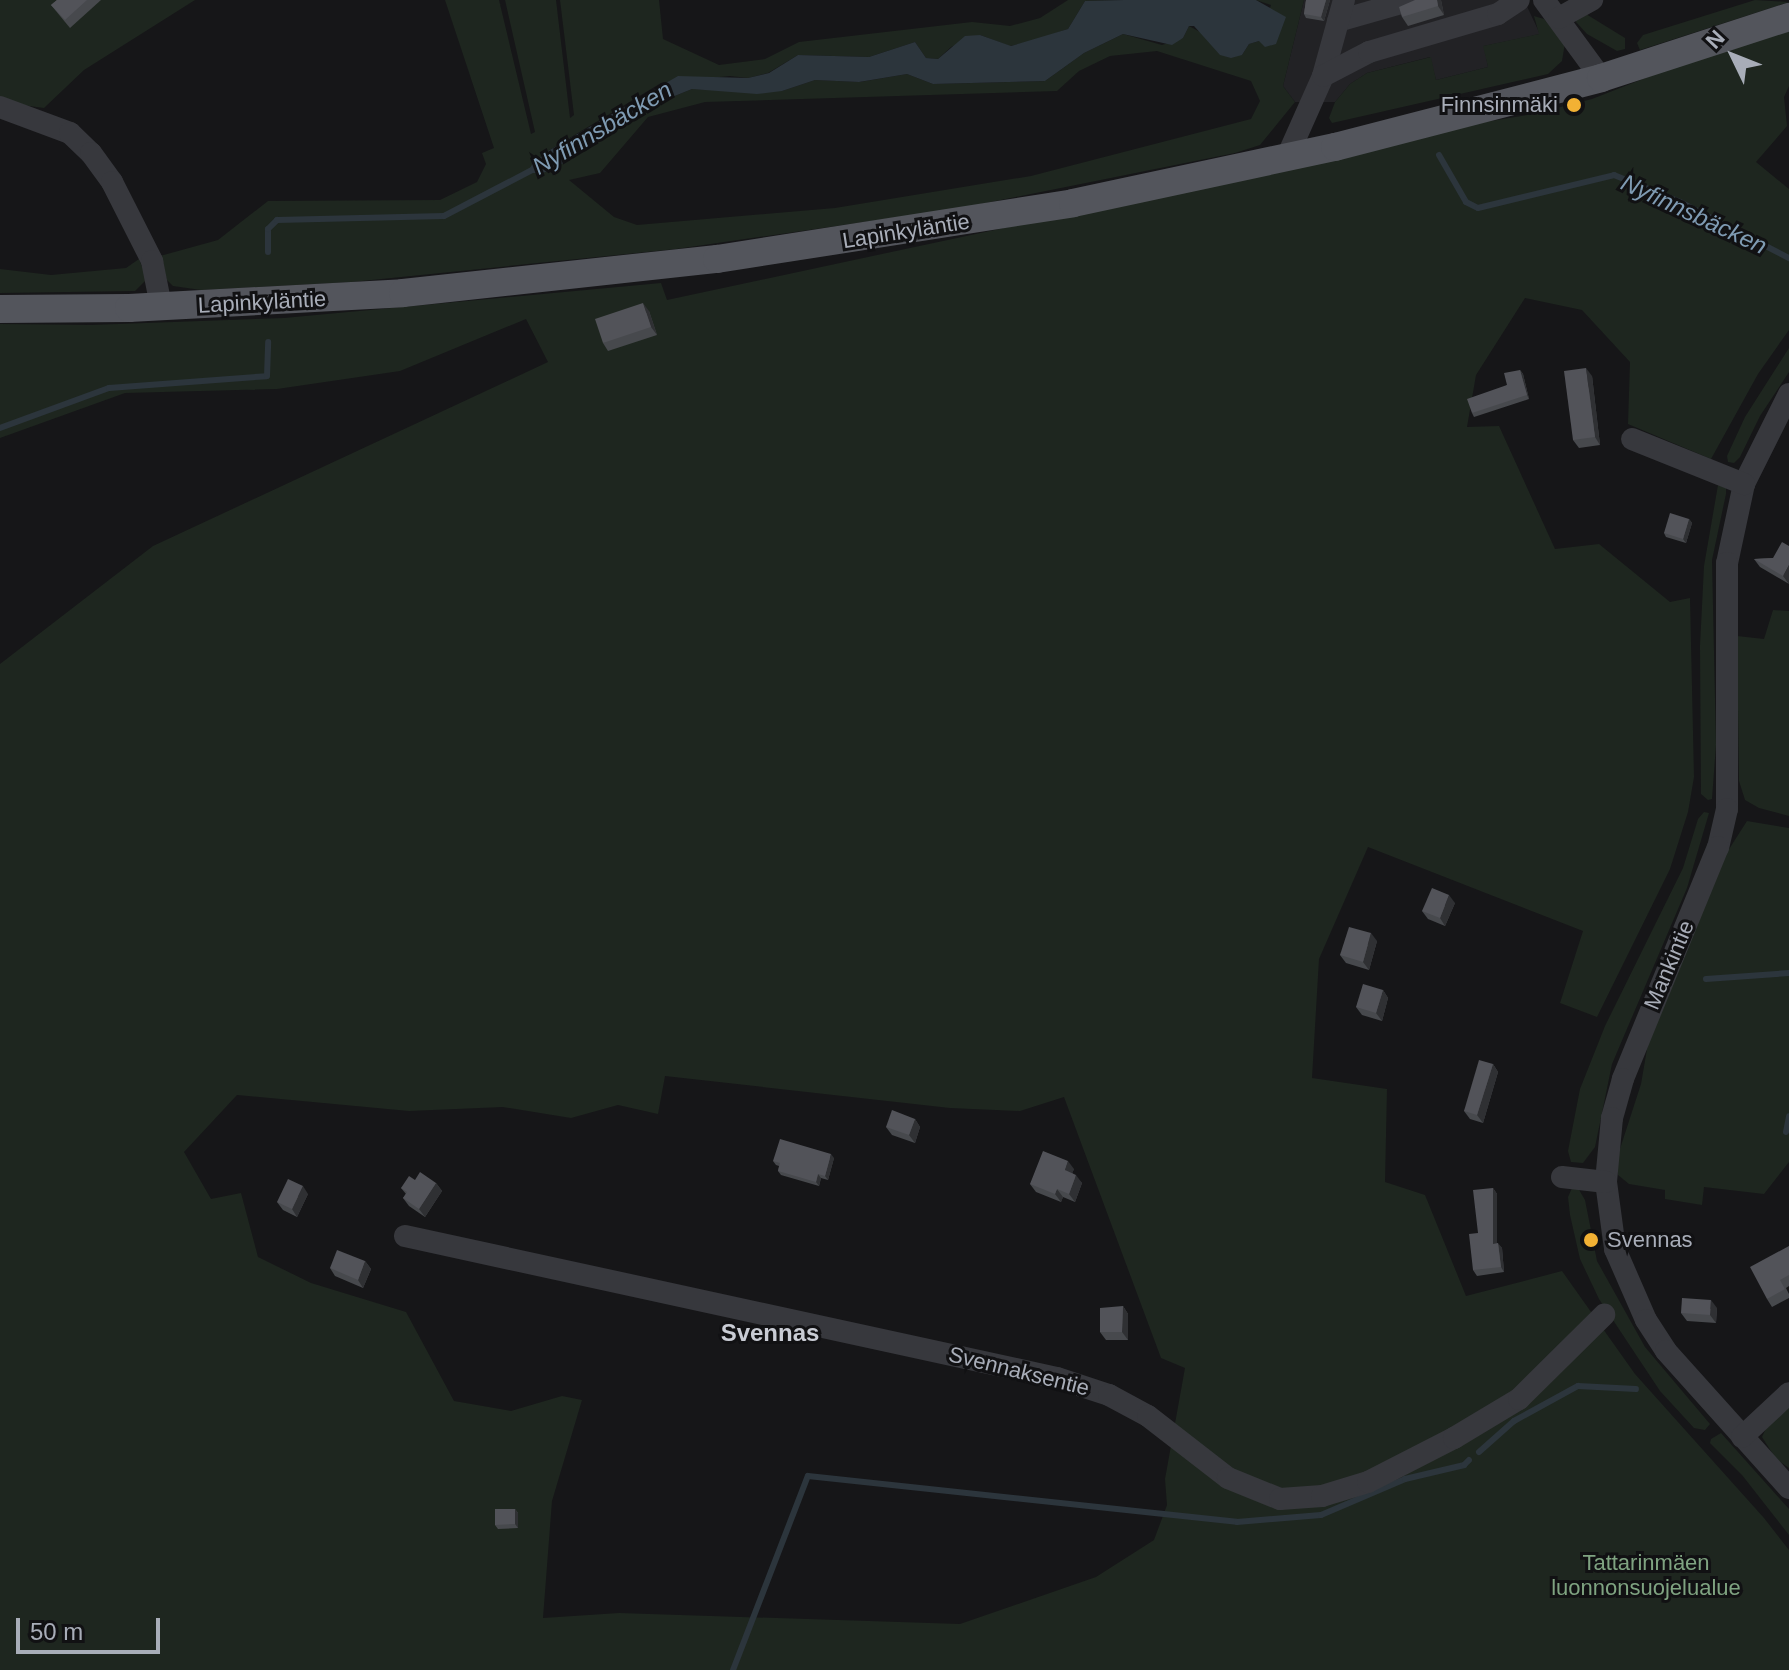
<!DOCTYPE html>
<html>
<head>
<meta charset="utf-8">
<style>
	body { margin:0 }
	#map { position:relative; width:1789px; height:1670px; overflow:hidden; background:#161618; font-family:Arial,sans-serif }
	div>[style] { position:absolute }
	.built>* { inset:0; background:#222225 }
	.green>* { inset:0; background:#1e261f }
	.water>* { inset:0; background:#2c353c }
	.stream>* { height:6px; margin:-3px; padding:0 3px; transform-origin:3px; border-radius:3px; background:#2c353c }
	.minor>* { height:22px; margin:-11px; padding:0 11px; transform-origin:11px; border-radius:11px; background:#37383d }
	.major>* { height:28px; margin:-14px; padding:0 14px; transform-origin:14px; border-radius:14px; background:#53555c }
	.wall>* { inset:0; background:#47494d }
	.shaded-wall>* { inset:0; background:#2f3033 }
	.building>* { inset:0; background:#525359 }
	.dots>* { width:22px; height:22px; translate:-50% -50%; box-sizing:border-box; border:4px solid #111113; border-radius:50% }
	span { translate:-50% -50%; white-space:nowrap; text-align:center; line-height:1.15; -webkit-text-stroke:6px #111113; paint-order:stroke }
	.poi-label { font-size:22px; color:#a8adb8 }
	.right { translate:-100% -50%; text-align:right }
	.left { translate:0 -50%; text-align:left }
	.street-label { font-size:22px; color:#a8adb8 }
	.park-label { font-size:22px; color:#7fa381 }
	.water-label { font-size:24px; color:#7f9bb3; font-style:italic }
	.neighbourhood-label { font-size:24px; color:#c9ccd4; font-weight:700 }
	.north { position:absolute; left:1693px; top:16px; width:80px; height:80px; -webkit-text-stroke:6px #111113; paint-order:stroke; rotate:313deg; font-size:22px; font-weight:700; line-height:32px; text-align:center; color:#a8adb8 }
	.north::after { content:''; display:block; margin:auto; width:28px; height:36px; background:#a8adb8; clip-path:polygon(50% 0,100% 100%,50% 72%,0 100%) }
	.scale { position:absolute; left:16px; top:1618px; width:144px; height:36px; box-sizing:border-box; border:4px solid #a8adb8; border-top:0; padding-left:10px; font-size:24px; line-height:28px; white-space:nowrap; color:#a8adb8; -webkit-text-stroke:6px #111113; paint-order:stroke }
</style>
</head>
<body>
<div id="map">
	<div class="built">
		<i style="clip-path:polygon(1304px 0,1524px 0,1540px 34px,1484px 46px,1488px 67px,1436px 80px,1430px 57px,1367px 73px,1350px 84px,1335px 102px,1295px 102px,1283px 86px)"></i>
	</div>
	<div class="green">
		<i style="clip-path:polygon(0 0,195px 0,84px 70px,44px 108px,0 102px)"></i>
		<i style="clip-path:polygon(evenodd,445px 0,499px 0,531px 134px,535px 132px,505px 0,556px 0,570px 118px,574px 115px,560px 0,659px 0,663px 39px,719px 65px,765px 59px,799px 42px,972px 22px,1010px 26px,1040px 18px,1068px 0,1124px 0,1085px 1px,1068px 29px,1032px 41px,1010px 46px,980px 35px,951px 47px,938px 59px,926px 58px,915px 42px,869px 57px,798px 55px,768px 73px,748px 78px,730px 76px,661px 83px,548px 151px,528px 173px,543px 173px,650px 106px,692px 89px,782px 91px,815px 80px,860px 82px,907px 74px,933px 84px,1045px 81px,1084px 53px,1123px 34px,1162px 45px,1183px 38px,1189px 26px,1242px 55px,1249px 44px,1259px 41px,1271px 5px,1256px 0,1304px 0,1283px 86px,1295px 102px,1260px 145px,1235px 153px,961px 208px,676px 249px,352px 282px,201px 290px,173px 286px,167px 280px,160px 256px,218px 240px,268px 201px,440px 200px,477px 182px,486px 164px,482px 153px,494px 148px,445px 0,1157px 51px,1251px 81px,1260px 101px,1251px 119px,1031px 176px,835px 208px,637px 225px,614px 217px,569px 180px,600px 173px,648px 117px,705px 102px,1057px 91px,1079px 71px,1110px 56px,1157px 51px)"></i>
		<i style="clip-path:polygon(1755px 0,1789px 2px,1640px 50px,1637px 43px,1643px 35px)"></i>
		<i style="clip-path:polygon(1586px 14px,1625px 38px,1625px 49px,1617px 51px,1587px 34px,1576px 22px,1576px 18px)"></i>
		<i style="clip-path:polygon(1534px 16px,1544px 19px,1565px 43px,1562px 61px,1548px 74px,1332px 123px,1329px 118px,1335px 102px,1350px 84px,1367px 73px,1431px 57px,1436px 80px,1488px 67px,1483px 46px,1539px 34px)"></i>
		<i style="clip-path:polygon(evenodd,1789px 31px,1789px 86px,1784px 97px,1787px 126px,1756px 162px,1789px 189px,1789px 330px,1758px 374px,1711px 459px,1628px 424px,1630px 362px,1582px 310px,1525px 298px,1476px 375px,1467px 427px,1499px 426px,1555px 549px,1599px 544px,1670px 602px,1690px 598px,1694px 777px,1688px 812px,1670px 869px,1597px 1017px,1560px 1003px,1583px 931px,1368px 847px,1319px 959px,1312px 1078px,1387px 1089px,1385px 1182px,1425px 1195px,1466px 1296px,1562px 1271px,1635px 1374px,1764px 1518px,1789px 1550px,1789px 1670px,0 1670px,0 664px,153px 546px,548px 362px,526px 319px,400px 371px,277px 389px,125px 393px,0 438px,0 324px,91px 325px,284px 318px,661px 283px,667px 300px,1368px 150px,1479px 123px,1533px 114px,1592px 99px,1671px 68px,1789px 31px,665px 1076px,950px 1108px,1020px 1111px,1064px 1097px,1161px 1358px,1185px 1368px,1165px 1479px,1167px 1505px,1154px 1540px,1096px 1577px,960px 1624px,619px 1613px,543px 1618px,552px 1501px,582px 1400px,562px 1396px,511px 1411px,454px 1401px,406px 1312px,311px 1283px,258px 1257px,241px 1193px,211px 1199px,184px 1152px,237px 1095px,409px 1111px,503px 1107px,571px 1118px,618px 1105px,658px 1114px,665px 1076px)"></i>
		<i style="clip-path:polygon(139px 259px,147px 279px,135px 291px,0 293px,0 269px,51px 275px,126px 268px)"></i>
		<i style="clip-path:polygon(1789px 348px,1789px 372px,1760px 416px,1740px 457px,1734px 463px,1728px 462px,1727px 456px,1745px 417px)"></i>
		<i style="clip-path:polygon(1718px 485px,1726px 488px,1726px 494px,1712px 560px,1716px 745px,1712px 799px,1708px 800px,1701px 794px,1700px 646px,1704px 566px)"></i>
		<i style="clip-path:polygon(1773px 610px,1789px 611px,1789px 816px,1759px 808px,1745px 800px,1739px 781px,1737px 636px,1764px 639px)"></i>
		<i style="clip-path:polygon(1704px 812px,1709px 813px,1687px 888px,1612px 1064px,1595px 1147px,1583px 1163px,1571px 1162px,1568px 1151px,1580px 1089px,1605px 1026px,1683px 868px,1698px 819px)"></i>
		<i style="clip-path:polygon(1747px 821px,1789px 828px,1789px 1162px,1764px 1194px,1704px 1187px,1702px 1205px,1665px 1199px,1665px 1190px,1629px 1184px,1618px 1175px,1618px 1155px,1641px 1084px,1651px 1026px,1724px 857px)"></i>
		<i style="clip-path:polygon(1572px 1188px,1578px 1188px,1585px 1200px,1597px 1261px,1645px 1347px,1710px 1424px,1705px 1430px,1694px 1428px,1660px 1391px,1599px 1299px,1580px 1259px,1570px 1215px,1568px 1197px)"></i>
		<i style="clip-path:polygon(1789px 1401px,1789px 1468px,1776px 1459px,1762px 1437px,1769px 1422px)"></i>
		<i style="clip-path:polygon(1721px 1433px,1789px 1509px,1789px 1535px,1742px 1475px,1710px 1443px,1711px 1439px)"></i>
	</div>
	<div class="water">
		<i style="clip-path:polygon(1124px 0,1256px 0,1286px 17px,1276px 44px,1265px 47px,1259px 41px,1249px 44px,1242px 55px,1231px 58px,1220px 55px,1194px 26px,1189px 26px,1183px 38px,1172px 45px,1123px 34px,1084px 53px,1045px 81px,933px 84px,907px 74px,859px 82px,815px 80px,782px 91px,757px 94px,692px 89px,650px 106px,562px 164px,543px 173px,527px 173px,533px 163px,548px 151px,678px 76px,748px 78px,769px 73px,798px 55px,869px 57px,915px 42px,926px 58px,938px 59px,965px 36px,980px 35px,1011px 46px,1068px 29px,1085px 1px)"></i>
	</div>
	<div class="stream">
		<i style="left:1439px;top:155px;width:54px;rotate:60.1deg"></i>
		<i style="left:1466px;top:202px;width:13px;rotate:27deg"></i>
		<i style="left:1478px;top:208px;width:140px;rotate:-13.6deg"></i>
		<i style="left:1614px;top:175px;width:71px;rotate:22.2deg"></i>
		<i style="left:1680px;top:202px;width:123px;rotate:27.2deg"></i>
		<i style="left:268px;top:252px;width:23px;rotate:-90deg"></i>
		<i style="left:268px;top:229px;width:13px;rotate:-45deg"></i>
		<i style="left:277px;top:220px;width:167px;rotate:-1.4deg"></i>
		<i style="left:444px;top:216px;width:102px;rotate:-27.6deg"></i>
		<i style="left:0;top:428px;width:116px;rotate:-20.2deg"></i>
		<i style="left:109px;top:388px;width:158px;rotate:-4.3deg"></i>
		<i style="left:267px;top:376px;width:34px;rotate:-88deg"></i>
		<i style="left:1706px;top:979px;width:83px;rotate:-4.1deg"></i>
		<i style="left:1786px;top:1132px;width:16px;rotate:-79deg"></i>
		<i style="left:1479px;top:1452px;width:47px;rotate:-41.5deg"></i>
		<i style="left:1514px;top:1421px;width:73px;rotate:-28.7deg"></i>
		<i style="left:1578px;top:1386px;width:58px;rotate:3deg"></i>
		<i style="left:733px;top:1670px;width:208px;rotate:-68.9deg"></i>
		<i style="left:808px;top:1476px;width:431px;rotate:6.1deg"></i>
		<i style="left:1237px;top:1522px;width:84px;rotate:-4.8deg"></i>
		<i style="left:1321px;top:1515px;width:91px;rotate:-23.2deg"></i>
		<i style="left:1405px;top:1479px;width:61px;rotate:-13.3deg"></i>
		<i style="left:1464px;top:1465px;width:7px;rotate:-45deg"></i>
	</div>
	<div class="minor">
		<i style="left:1544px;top:0;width:97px;rotate:53.8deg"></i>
		<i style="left:1559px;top:18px;width:38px;rotate:-29deg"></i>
		<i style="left:1338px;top:21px;width:76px;rotate:-16deg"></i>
		<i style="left:1323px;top:76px;width:79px;rotate:-74.6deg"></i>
		<i style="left:0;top:107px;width:75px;rotate:20.4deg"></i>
		<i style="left:70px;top:133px;width:29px;rotate:44deg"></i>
		<i style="left:91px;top:153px;width:36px;rotate:54deg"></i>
		<i style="left:112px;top:182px;width:89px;rotate:63.1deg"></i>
		<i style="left:152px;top:261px;width:46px;rotate:78.7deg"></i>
		<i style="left:1287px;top:157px;width:89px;rotate:-66deg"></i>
		<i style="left:1323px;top:76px;width:52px;rotate:-27.6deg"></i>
		<i style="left:1369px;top:52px;width:134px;rotate:-16.4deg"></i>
		<i style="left:1498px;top:14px;width:25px;rotate:-34deg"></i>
		<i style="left:1789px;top:394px;width:101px;rotate:116.6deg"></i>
		<i style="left:1744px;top:484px;width:81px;rotate:102.1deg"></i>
		<i style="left:1727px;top:563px;width:246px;rotate:90deg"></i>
		<i style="left:1727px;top:809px;width:39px;rotate:103deg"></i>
		<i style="left:1718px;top:847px;width:251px;rotate:112.3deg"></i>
		<i style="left:1623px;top:1079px;width:41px;rotate:105.8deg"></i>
		<i style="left:1612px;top:1118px;width:64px;rotate:95.4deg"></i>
		<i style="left:1606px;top:1182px;width:68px;rotate:82.3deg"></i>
		<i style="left:1615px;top:1249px;width:77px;rotate:66.4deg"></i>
		<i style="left:1646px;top:1320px;width:37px;rotate:57deg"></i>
		<i style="left:1666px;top:1351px;width:184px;rotate:48.1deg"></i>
		<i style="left:1632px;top:439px;width:121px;rotate:21.9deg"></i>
		<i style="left:1562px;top:1177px;width:44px;rotate:6.5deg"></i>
		<i style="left:405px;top:1236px;width:667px;rotate:12.29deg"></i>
		<i style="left:1057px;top:1378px;width:55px;rotate:18.1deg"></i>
		<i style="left:1109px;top:1395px;width:44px;rotate:28.3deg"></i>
		<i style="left:1148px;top:1416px;width:101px;rotate:37.8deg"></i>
		<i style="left:1228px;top:1478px;width:56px;rotate:22deg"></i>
		<i style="left:1280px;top:1499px;width:42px;rotate:-4.1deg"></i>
		<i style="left:1322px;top:1496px;width:48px;rotate:-16.9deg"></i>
		<i style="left:1368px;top:1482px;width:97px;rotate:-27.1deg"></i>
		<i style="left:1454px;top:1438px;width:76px;rotate:-31deg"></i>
		<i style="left:1519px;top:1399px;width:120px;rotate:-44.7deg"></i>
		<i style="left:1742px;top:1437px;width:64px;rotate:-43.1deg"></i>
	</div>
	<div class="major">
		<i style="left:0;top:309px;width:129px;rotate:-0.4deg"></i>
		<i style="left:129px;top:308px;width:274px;rotate:-3.1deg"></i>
		<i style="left:403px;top:293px;width:316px;rotate:-6.2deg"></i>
		<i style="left:717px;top:259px;width:360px;rotate:-8.9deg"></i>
		<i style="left:1073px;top:203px;width:268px;rotate:-12.1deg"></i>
		<i style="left:1335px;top:147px;width:275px;rotate:-14.5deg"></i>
		<i style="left:1601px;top:78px;width:198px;rotate:-18deg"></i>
	</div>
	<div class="wall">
		<i style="clip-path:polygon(57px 0,101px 0,70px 28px,51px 5px)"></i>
		<i style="clip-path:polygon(1306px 0,1330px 0,1324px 21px,1306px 18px,1304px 14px)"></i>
		<i style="clip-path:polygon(1441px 0,1444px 15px,1408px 26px,1402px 17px,1414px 1px)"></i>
		<i style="clip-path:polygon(649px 311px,657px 335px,608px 351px,603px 343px)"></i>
		<i style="clip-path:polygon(1520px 370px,1523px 374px,1529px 399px,1474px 417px,1472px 413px,1507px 385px)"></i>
		<i style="clip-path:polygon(1592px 376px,1600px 445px,1579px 448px,1573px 440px)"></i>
		<i style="clip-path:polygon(1689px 519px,1692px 523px,1686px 543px,1666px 537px,1664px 533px)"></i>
		<i style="clip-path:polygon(1773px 558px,1789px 584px,1760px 567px,1754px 559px)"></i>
		<i style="clip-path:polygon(1455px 903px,1445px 926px,1428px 919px,1422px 911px)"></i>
		<i style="clip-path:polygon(1377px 941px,1369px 970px,1346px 963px,1340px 955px)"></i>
		<i style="clip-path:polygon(1383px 990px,1388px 998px,1382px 1021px,1362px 1015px,1356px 1007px)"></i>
		<i style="clip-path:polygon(1493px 1064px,1498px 1072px,1483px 1123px,1470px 1119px,1464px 1111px)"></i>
		<i style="clip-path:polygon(915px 1119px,920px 1127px,915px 1143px,892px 1135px,886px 1127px)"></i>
		<i style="clip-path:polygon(834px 1158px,828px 1180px,821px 1178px,819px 1186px,781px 1175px,778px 1171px,779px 1166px,776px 1165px,773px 1161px)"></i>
		<i style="clip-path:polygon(1074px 1169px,1072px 1173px,1082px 1183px,1075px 1202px,1063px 1197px,1061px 1202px,1036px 1192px,1030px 1184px)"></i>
		<i style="clip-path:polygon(415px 1180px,436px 1183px,442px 1191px,425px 1217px,409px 1206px,403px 1198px,406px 1194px,401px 1188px)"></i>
		<i style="clip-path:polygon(1493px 1188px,1497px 1194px,1497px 1243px,1502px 1248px,1504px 1272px,1477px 1276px,1473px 1270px,1478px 1233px)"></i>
		<i style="clip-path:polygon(308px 1194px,297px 1217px,283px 1210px,277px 1202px)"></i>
		<i style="clip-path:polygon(1789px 1246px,1789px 1286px,1786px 1288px,1789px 1294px,1789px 1298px,1772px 1307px,1767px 1299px)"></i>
		<i style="clip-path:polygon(365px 1261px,371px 1269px,363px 1288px,335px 1276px,330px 1268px)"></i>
		<i style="clip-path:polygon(1123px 1306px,1128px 1314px,1128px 1340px,1106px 1340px,1100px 1332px)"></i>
		<i style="clip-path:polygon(1717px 1308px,1716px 1323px,1687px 1321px,1681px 1313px)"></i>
		<i style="clip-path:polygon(515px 1509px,518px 1513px,518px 1528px,498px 1529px,495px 1525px)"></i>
	</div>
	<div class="shaded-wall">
		<i style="clip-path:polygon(1326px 0,1330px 0,1324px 21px,1321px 17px)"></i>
		<i style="clip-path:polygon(1437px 0,1441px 0,1444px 15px,1438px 6px)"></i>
		<i style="clip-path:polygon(643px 303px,649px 311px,657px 335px,651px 327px)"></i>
		<i style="clip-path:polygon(1586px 368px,1592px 376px,1600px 445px,1595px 437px)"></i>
		<i style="clip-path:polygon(1520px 370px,1523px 374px,1529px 399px,1527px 395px)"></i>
		<i style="clip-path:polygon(1689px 519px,1692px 523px,1686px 543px,1683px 539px)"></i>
		<i style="clip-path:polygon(1789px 565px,1789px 584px,1783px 576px)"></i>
		<i style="clip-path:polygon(1449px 895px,1455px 903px,1445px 926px,1440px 918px)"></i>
		<i style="clip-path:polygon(1371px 933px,1377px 941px,1369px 970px,1363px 962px)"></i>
		<i style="clip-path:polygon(1383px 990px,1388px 998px,1382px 1021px,1376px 1013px)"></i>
		<i style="clip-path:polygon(1493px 1064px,1498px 1072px,1483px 1123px,1477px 1115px)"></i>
		<i style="clip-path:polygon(915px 1119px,920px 1127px,915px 1143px,909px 1135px)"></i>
		<i style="clip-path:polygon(831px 1154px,834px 1158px,828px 1180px,825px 1176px)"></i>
		<i style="clip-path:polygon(1068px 1161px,1074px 1169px,1070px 1178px,1065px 1170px)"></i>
		<i style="clip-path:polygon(818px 1174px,821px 1178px,819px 1186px,816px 1182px)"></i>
		<i style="clip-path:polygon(1076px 1175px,1082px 1183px,1075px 1202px,1069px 1194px)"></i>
		<i style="clip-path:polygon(436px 1183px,442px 1191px,425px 1217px,419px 1209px)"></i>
		<i style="clip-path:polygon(303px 1186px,308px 1194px,297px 1217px,292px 1209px)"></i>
		<i style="clip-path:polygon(1493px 1188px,1497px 1194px,1497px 1249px,1493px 1244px)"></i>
		<i style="clip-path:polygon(1057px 1189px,1063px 1197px,1061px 1202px,1055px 1194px)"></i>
		<i style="clip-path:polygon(1498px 1243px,1502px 1248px,1504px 1272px,1501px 1267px)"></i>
		<i style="clip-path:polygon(365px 1261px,371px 1269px,363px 1288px,358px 1280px)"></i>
		<i style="clip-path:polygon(1711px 1300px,1717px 1308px,1716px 1323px,1710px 1315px)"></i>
		<i style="clip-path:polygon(1123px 1306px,1128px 1314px,1128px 1340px,1122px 1332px)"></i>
		<i style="clip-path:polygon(515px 1509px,518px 1513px,518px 1528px,515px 1524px)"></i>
	</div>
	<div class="building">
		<i style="clip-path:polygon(57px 0,87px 0,65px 20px,51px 5px)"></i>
		<i style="clip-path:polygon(1306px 0,1326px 0,1321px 17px,1304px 14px)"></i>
		<i style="clip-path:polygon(1415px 0,1437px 0,1438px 6px,1402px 17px,1399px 7px)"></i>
		<i style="clip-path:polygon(643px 303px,651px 327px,603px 343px,595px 319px)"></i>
		<i style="clip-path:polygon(1586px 368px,1595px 437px,1573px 440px,1564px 371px)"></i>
		<i style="clip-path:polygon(1520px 370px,1527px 395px,1472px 413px,1467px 399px,1507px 385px,1504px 373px)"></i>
		<i style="clip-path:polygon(1670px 513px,1689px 519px,1683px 539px,1664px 533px)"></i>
		<i style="clip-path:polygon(1782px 542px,1789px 546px,1789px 565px,1783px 576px,1754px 559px,1773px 558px)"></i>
		<i style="clip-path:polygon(1432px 888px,1449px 895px,1440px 918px,1422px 911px)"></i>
		<i style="clip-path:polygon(1349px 927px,1371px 933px,1363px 962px,1340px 955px)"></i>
		<i style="clip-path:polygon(1363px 984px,1383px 990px,1376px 1013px,1356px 1007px)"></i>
		<i style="clip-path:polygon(1479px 1060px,1493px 1064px,1477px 1115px,1464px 1111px)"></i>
		<i style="clip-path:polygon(892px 1110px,915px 1119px,909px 1135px,886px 1127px)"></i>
		<i style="clip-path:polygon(780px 1139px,831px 1154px,825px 1176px,818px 1174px,816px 1182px,778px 1171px,780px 1163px,773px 1161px)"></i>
		<i style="clip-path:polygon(1043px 1151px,1068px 1161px,1065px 1170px,1076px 1175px,1069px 1194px,1057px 1189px,1055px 1194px,1030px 1184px)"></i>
		<i style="clip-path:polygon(420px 1172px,436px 1183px,419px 1209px,403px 1198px,407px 1192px,401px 1188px,409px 1176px,415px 1180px)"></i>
		<i style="clip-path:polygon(288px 1179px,303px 1186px,292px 1209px,277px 1202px)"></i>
		<i style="clip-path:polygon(1493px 1188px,1493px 1244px,1498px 1243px,1501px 1267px,1473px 1270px,1469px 1234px,1478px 1233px,1473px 1190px)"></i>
		<i style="clip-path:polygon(1789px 1246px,1789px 1275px,1780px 1280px,1785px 1289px,1767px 1299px,1750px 1267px)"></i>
		<i style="clip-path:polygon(337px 1250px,365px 1261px,358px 1280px,330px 1268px)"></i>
		<i style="clip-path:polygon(1682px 1298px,1711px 1300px,1710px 1315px,1681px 1313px)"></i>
		<i style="clip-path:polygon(1123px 1306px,1122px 1332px,1100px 1332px,1100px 1308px)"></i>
		<i style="clip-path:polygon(495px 1509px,515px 1509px,515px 1524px,495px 1525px)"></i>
	</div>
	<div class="dots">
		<i style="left:1574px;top:105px;background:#f2b134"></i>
		<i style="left:1591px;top:1240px;background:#f2b134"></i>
	</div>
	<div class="poi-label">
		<span class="right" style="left:1558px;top:105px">Finnsinmäki</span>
		<span class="left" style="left:1607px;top:1240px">Svennas</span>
	</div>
	<div class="street-label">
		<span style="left:906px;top:231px;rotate:-9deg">Lapinkyläntie</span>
		<span style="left:262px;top:302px;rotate:-3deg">Lapinkyläntie</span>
		<span style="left:1669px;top:965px;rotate:-67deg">Mankintie</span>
		<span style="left:1019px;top:1371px;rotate:14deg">Svennaksentie</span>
	</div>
	<div class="park-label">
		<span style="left:1646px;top:1575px">Tattarinmäen<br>luonnonsuojelualue</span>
	</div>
	<div class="water-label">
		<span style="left:602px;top:128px;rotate:-31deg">Nyfinnsbäcken</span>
		<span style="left:1694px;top:214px;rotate:25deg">Nyfinnsbäcken</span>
	</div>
	<div class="neighbourhood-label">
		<span style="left:770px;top:1333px">Svennas</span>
	</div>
	<div class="north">N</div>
	<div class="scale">50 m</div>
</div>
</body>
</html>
